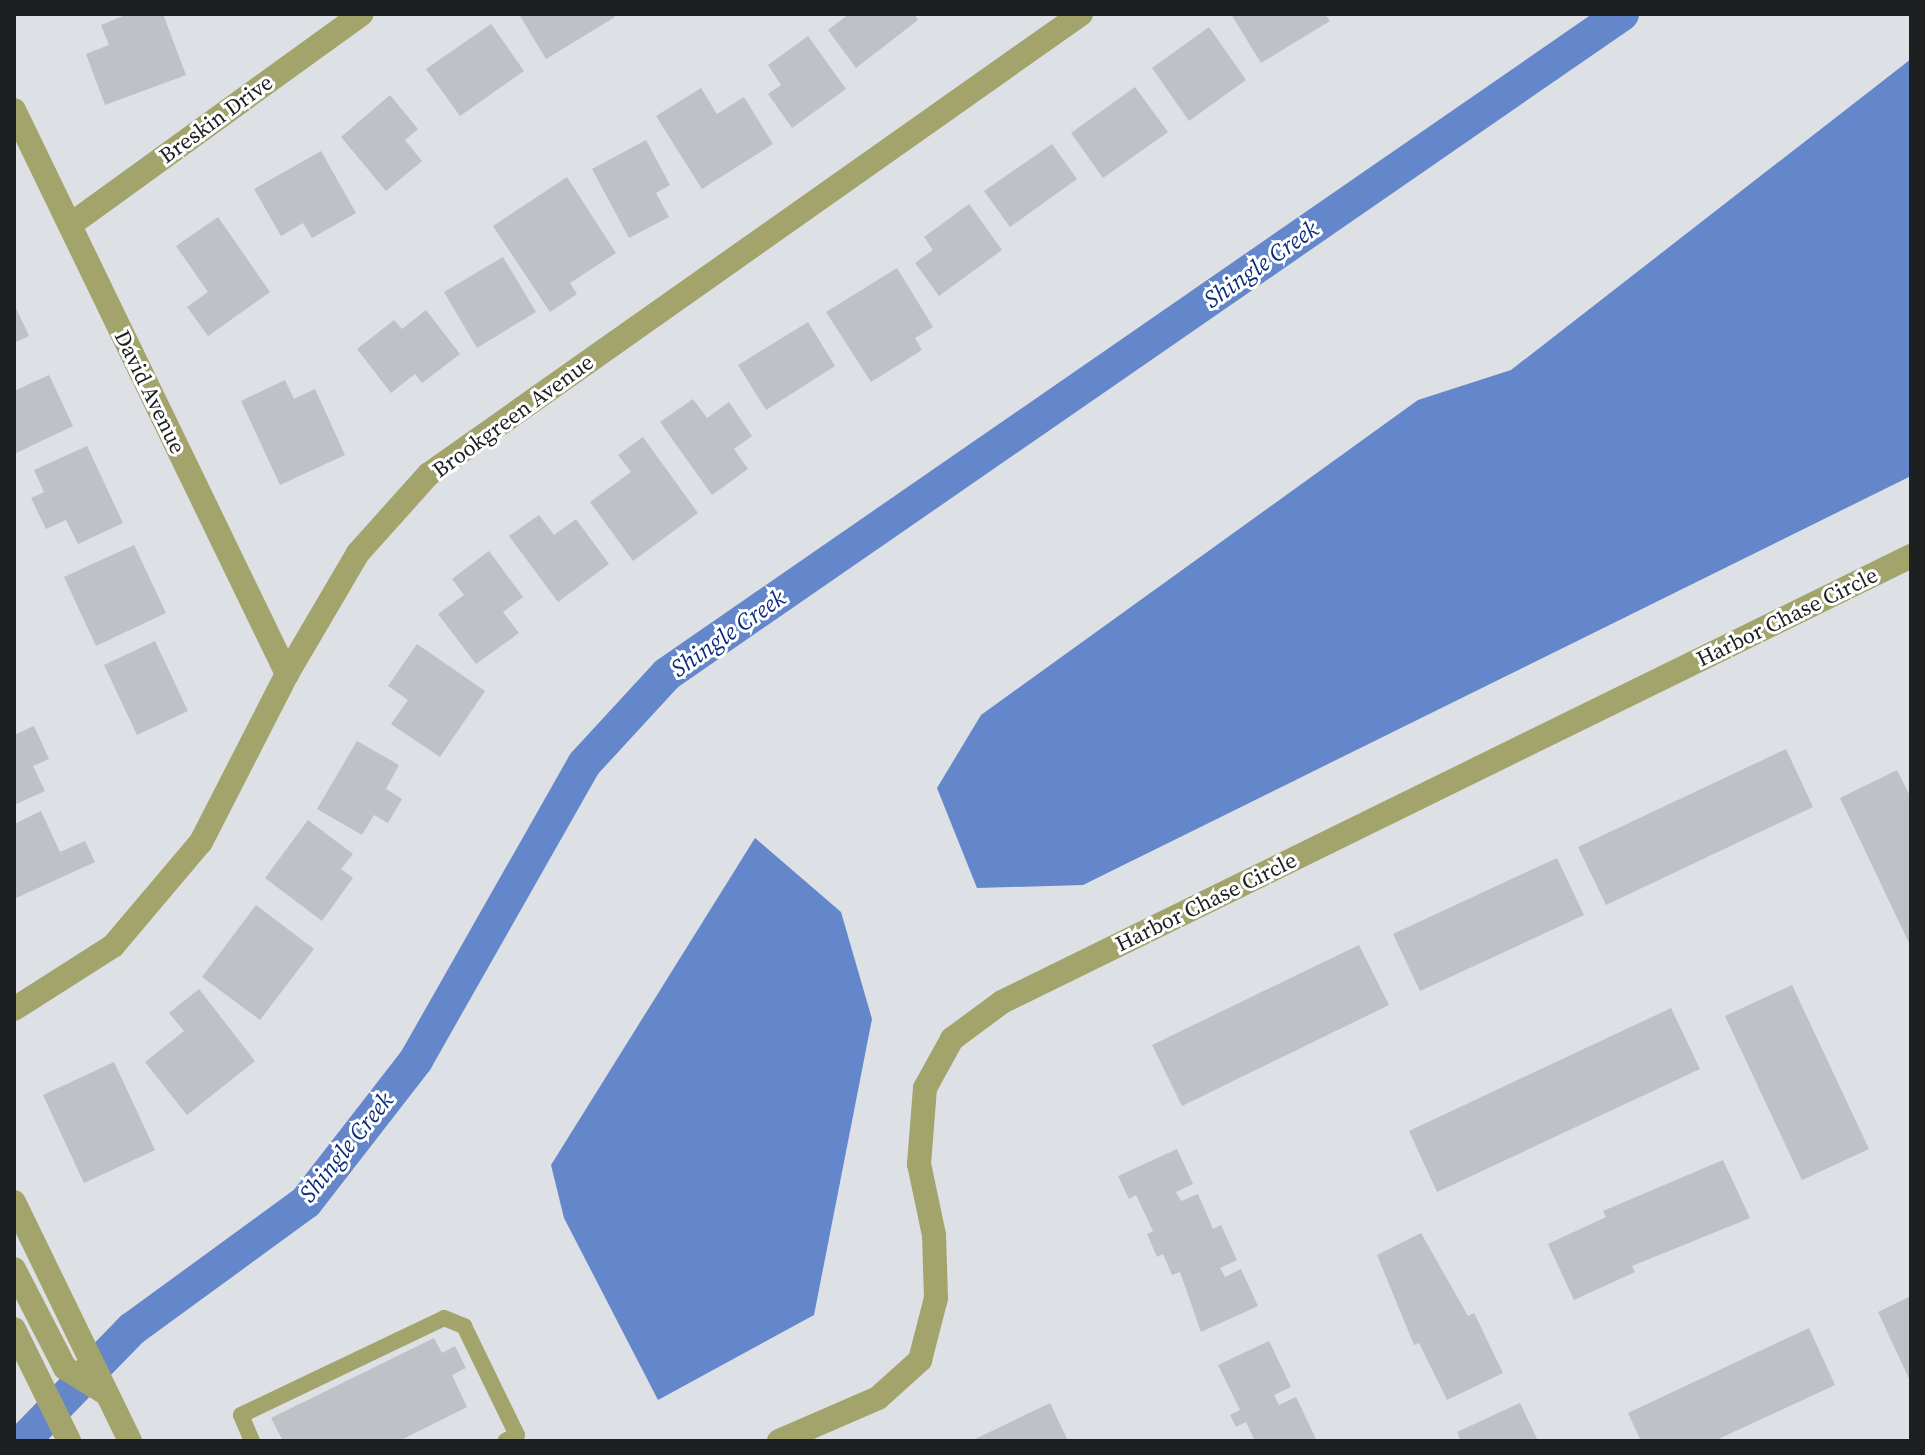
<!DOCTYPE html>
<html>
<head>
<meta charset="utf-8">
<style>
	body { margin:0 }
	#map { position:relative; width:1925px; height:1455px; overflow:hidden; background:#dde0e4; font-family:"Source Serif 4",serif }
	div>[style] { position:absolute }
	.water>* { inset:0; background:#6486cb }
	.canal>* { height:34px; margin:-17px; padding:0 17px; transform-origin:17px; border-radius:17px; background:#6486cb }
	.building>* { inset:0; background:#bec1c5 }
	.service>* { height:16px; margin:-8px; padding:0 8px; transform-origin:8px; border-radius:8px; background:#a3a46b }
	.minor>* { height:24px; margin:-12px; padding:0 12px; transform-origin:12px; border-radius:12px; background:#a3a46b }
	.tertiary>* { height:24px; margin:-12px; padding:0 12px; transform-origin:12px; border-radius:12px; background:#a3a46b }
	span { translate:-50% -50%; white-space:nowrap; text-align:center; line-height:1.15; -webkit-text-stroke:6px #fff; paint-order:stroke }
	.street-label { font-size:22px; color:#1e1f20 }
	.water-label { font-size:24px; color:#0c2d7d; font-style:italic }
	.frame { position:absolute; inset:0; border:16px solid #1e1f20; pointer-events:none }
</style>
</head>
<body>
<div id="map">
	<div class="water">
		<i style="clip-path:polygon(1911px 59px,1911px 476px,1083px 885px,977px 888px,937px 788px,981px 715px,1418px 400px,1511px 370px)"></i>
		<i style="clip-path:polygon(755px 838px,841px 912px,872px 1019px,814px 1315px,658px 1400px,564px 1218px,551px 1165px)"></i>
	</div>
	<div class="canal">
		<i style="left:23px;top:1441px;width:156px;rotate:-45.8deg"></i>
		<i style="left:132px;top:1329px;width:215px;rotate:-36.1deg"></i>
		<i style="left:306px;top:1202px;width:180px;rotate:-52.2deg"></i>
		<i style="left:416px;top:1060px;width:340px;rotate:-60.4deg"></i>
		<i style="left:584px;top:764px;width:122px;rotate:-47.3deg"></i>
		<i style="left:667px;top:674px;width:1161px;rotate:-34.65deg"></i>
	</div>
	<div class="building">
		<i style="clip-path:polygon(128px 14px,163px 14px,186px 75px,105px 105px,86px 54px,109px 45px,101px 25px)"></i>
		<i style="clip-path:polygon(519px 14px,613px 14px,615px 17px,546px 59px)"></i>
		<i style="clip-path:polygon(849px 14px,914px 14px,918px 20px,856px 68px,828px 30px)"></i>
		<i style="clip-path:polygon(1231px 14px,1325px 14px,1330px 21px,1261px 63px)"></i>
		<i style="clip-path:polygon(491px 24px,524px 71px,460px 116px,426px 69px)"></i>
		<i style="clip-path:polygon(1209px 27px,1246px 80px,1189px 121px,1152px 68px)"></i>
		<i style="clip-path:polygon(808px 36px,846px 89px,792px 128px,768px 94px,781px 85px,768px 65px)"></i>
		<i style="clip-path:polygon(1135px 87px,1168px 132px,1103px 178px,1071px 133px)"></i>
		<i style="clip-path:polygon(701px 88px,717px 114px,744px 97px,773px 144px,702px 189px,656px 116px)"></i>
		<i style="clip-path:polygon(390px 95px,418px 129px,405px 140px,422px 161px,386px 191px,341px 137px)"></i>
		<i style="clip-path:polygon(646px 140px,670px 185px,656px 193px,669px 217px,629px 238px,592px 169px)"></i>
		<i style="clip-path:polygon(1052px 144px,1077px 179px,1010px 227px,984px 191px)"></i>
		<i style="clip-path:polygon(321px 151px,356px 213px,312px 238px,303px 223px,281px 236px,254px 189px)"></i>
		<i style="clip-path:polygon(567px 177px,616px 253px,570px 283px,577px 294px,550px 312px,493px 226px)"></i>
		<i style="clip-path:polygon(969px 204px,1002px 250px,939px 296px,915px 263px,933px 250px,924px 237px)"></i>
		<i style="clip-path:polygon(218px 217px,270px 292px,208px 336px,187px 307px,208px 292px,176px 246px)"></i>
		<i style="clip-path:polygon(503px 257px,536px 312px,477px 348px,444px 292px)"></i>
		<i style="clip-path:polygon(897px 268px,933px 327px,915px 338px,922px 350px,871px 382px,826px 312px)"></i>
		<i style="clip-path:polygon(14px 304px,29px 336px,14px 343px)"></i>
		<i style="clip-path:polygon(426px 310px,460px 354px,422px 383px,415px 374px,391px 393px,357px 349px,394px 320px,402px 329px)"></i>
		<i style="clip-path:polygon(808px 322px,835px 366px,766px 410px,738px 365px)"></i>
		<i style="clip-path:polygon(49px 375px,73px 426px,14px 454px,14px 391px)"></i>
		<i style="clip-path:polygon(285px 380px,294px 399px,315px 389px,345px 455px,280px 485px,241px 401px)"></i>
		<i style="clip-path:polygon(693px 399px,707px 418px,729px 402px,752px 436px,734px 449px,748px 469px,712px 495px,660px 422px)"></i>
		<i style="clip-path:polygon(643px 437px,698px 513px,633px 561px,590px 502px,631px 472px,618px 455px)"></i>
		<i style="clip-path:polygon(87px 446px,123px 523px,78px 544px,66px 520px,46px 529px,31px 498px,44px 492px,34px 470px)"></i>
		<i style="clip-path:polygon(539px 515px,554px 535px,576px 519px,609px 564px,558px 602px,509px 536px)"></i>
		<i style="clip-path:polygon(134px 545px,166px 613px,96px 646px,64px 577px)"></i>
		<i style="clip-path:polygon(489px 551px,523px 597px,503px 612px,519px 633px,476px 664px,438px 614px,464px 595px,452px 579px)"></i>
		<i style="clip-path:polygon(155px 641px,188px 711px,137px 735px,104px 665px)"></i>
		<i style="clip-path:polygon(417px 644px,485px 691px,440px 757px,391px 724px,408px 700px,388px 686px)"></i>
		<i style="clip-path:polygon(34px 726px,49px 759px,33px 766px,45px 791px,14px 805px,14px 735px)"></i>
		<i style="clip-path:polygon(357px 741px,399px 765px,386px 789px,402px 799px,388px 823px,374px 815px,362px 835px,317px 809px)"></i>
		<i style="clip-path:polygon(1786px 749px,1813px 807px,1606px 905px,1578px 847px)"></i>
		<i style="clip-path:polygon(1897px 770px,1911px 798px,1911px 947px,1840px 798px)"></i>
		<i style="clip-path:polygon(41px 811px,60px 852px,85px 841px,95px 862px,14px 899px,14px 824px)"></i>
		<i style="clip-path:polygon(308px 820px,353px 854px,341px 869px,353px 878px,322px 921px,265px 878px)"></i>
		<i style="clip-path:polygon(1557px 858px,1584px 915px,1420px 991px,1393px 934px)"></i>
		<i style="clip-path:polygon(256px 905px,314px 949px,260px 1020px,202px 977px)"></i>
		<i style="clip-path:polygon(1359px 945px,1389px 1005px,1182px 1106px,1152px 1045px)"></i>
		<i style="clip-path:polygon(1792px 985px,1869px 1149px,1802px 1180px,1725px 1016px)"></i>
		<i style="clip-path:polygon(199px 989px,255px 1061px,187px 1115px,145px 1062px,184px 1031px,169px 1013px)"></i>
		<i style="clip-path:polygon(1671px 1008px,1700px 1069px,1437px 1192px,1409px 1131px)"></i>
		<i style="clip-path:polygon(114px 1062px,155px 1150px,84px 1183px,43px 1095px)"></i>
		<i style="clip-path:polygon(1177px 1149px,1193px 1184px,1176px 1192px,1181px 1201px,1198px 1194px,1213px 1229px,1221px 1225px,1237px 1260px,1220px 1268px,1225px 1277px,1241px 1269px,1258px 1306px,1201px 1332px,1180px 1272px,1172px 1275px,1163px 1254px,1157px 1257px,1147px 1234px,1153px 1231px,1136px 1195px,1129px 1199px,1118px 1176px)"></i>
		<i style="clip-path:polygon(1723px 1160px,1750px 1218px,1632px 1266px,1635px 1272px,1574px 1300px,1548px 1244px,1606px 1217px,1603px 1211px)"></i>
		<i style="clip-path:polygon(1421px 1233px,1468px 1316px,1474px 1313px,1503px 1373px,1447px 1400px,1419px 1343px,1414px 1345px,1377px 1255px)"></i>
		<i style="clip-path:polygon(1911px 1296px,1911px 1383px,1878px 1312px)"></i>
		<i style="clip-path:polygon(1809px 1328px,1835px 1385px,1714px 1441px,1641px 1441px,1628px 1413px)"></i>
		<i style="clip-path:polygon(434px 1338px,442px 1353px,455px 1346px,466px 1368px,452px 1375px,467px 1407px,399px 1441px,283px 1441px,271px 1418px)"></i>
		<i style="clip-path:polygon(1269px 1341px,1291px 1387px,1274px 1395px,1279px 1405px,1296px 1397px,1317px 1441px,1255px 1441px,1246px 1422px,1236px 1427px,1230px 1415px,1240px 1410px,1218px 1365px)"></i>
		<i style="clip-path:polygon(1050px 1403px,1068px 1441px,971px 1441px)"></i>
		<i style="clip-path:polygon(1520px 1403px,1538px 1441px,1461px 1441px,1457px 1432px)"></i>
	</div>
	<div class="service">
		<i style="left:252px;top:1441px;width:28px;rotate:-113deg"></i>
		<i style="left:241px;top:1415px;width:225px;rotate:-25.5deg"></i>
		<i style="left:444px;top:1318px;width:22px;rotate:22deg"></i>
		<i style="left:464px;top:1326px;width:121px;rotate:64.1deg"></i>
		<i style="left:517px;top:1435px;width:13px;rotate:153deg"></i>
	</div>
	<div class="minor">
		<i style="left:14px;top:110px;width:627px;rotate:64.17deg"></i>
		<i style="left:70px;top:225px;width:360px;rotate:-35.9deg"></i>
		<i style="left:14px;top:1009px;width:117px;rotate:-32.5deg"></i>
		<i style="left:113px;top:946px;width:136px;rotate:-49.8deg"></i>
		<i style="left:201px;top:842px;width:189px;rotate:-62.9deg"></i>
		<i style="left:287px;top:674px;width:140px;rotate:-59.6deg"></i>
		<i style="left:358px;top:553px;width:106px;rotate:-48.1deg"></i>
		<i style="left:429px;top:474px;width:798px;rotate:-35.2deg"></i>
		<i style="left:779px;top:1441px;width:108px;rotate:-23.5deg"></i>
		<i style="left:878px;top:1398px;width:57px;rotate:-42.1deg"></i>
		<i style="left:920px;top:1360px;width:64px;rotate:-75.5deg"></i>
		<i style="left:936px;top:1298px;width:63px;rotate:-91.8deg"></i>
		<i style="left:934px;top:1235px;width:73px;rotate:-101.9deg"></i>
		<i style="left:919px;top:1164px;width:76px;rotate:-85.5deg"></i>
		<i style="left:925px;top:1088px;width:56px;rotate:-61.1deg"></i>
		<i style="left:952px;top:1039px;width:62px;rotate:-36.5deg"></i>
		<i style="left:1002px;top:1002px;width:1013px;rotate:-26.13deg"></i>
	</div>
	<div class="tertiary">
		<i style="left:14px;top:1202px;width:266px;rotate:64.1deg"></i>
		<i style="left:14px;top:1269px;width:111px;rotate:62.7deg"></i>
		<i style="left:65px;top:1368px;width:49px;rotate:31.8deg"></i>
		<i style="left:14px;top:1329px;width:125px;rotate:63.8deg"></i>
	</div>
	<div class="street-label">
		<span style="left:216px;top:119px;rotate:-36deg">Breskin Drive</span>
		<span style="left:150px;top:392px;rotate:64deg">David Avenue</span>
		<span style="left:513px;top:416px;rotate:-36deg">Brookgreen Avenue</span>
		<span style="left:1787px;top:617px;rotate:-26deg">Harbor Chase Circle</span>
		<span style="left:1206px;top:902px;rotate:-26deg">Harbor Chase Circle</span>
	</div>
	<div class="water-label">
		<span style="left:1261px;top:264px;rotate:-35deg">Shingle Creek</span>
		<span style="left:728px;top:633px;rotate:-35deg">Shingle Creek</span>
		<span style="left:346px;top:1147px;rotate:-51deg">Shingle Creek</span>
	</div>
	<div class="frame"></div>
</div>
</body>
</html>
